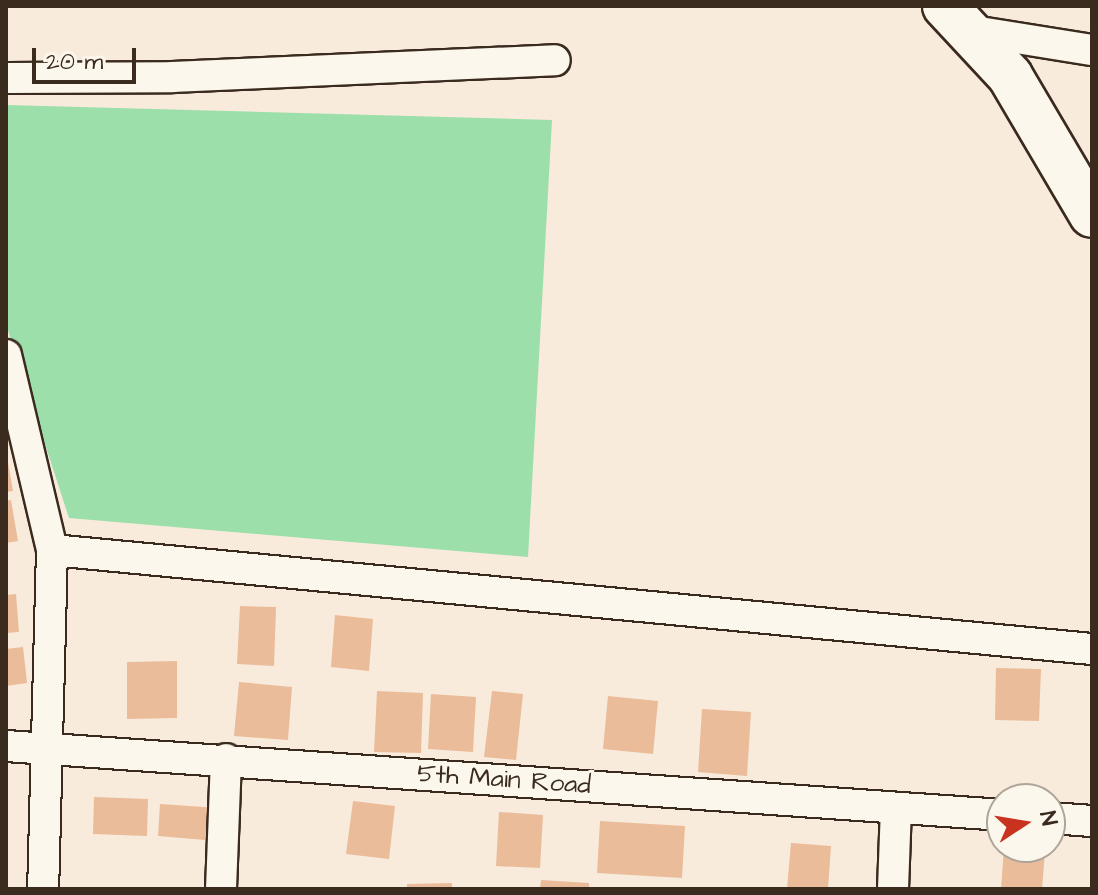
<!DOCTYPE html>
<html>
<head>
<meta charset="utf-8">
<style>
	body { margin:0 }
	#map { position:relative; width:1098px; height:895px; overflow:hidden; background:#f8ebdc; font-family:"Architects Daughter",sans-serif }
	div>[style] { position:absolute }
	.green>* { inset:0; background:#9cdfaa }
	.building>* { inset:0; background:#eabc9a }
	.roads { filter:drop-shadow(2px 0 #3b2a1e) drop-shadow(-2px 0 #3b2a1e) drop-shadow(0 2px #3b2a1e) drop-shadow(0 -2px #3b2a1e) }
	.street>* { height:30px; margin:-15px; padding:0 15px; transform-origin:15px; border-radius:15px; background:#fbf7ec }
	.secondary>* { height:44px; margin:-22px; padding:0 22px; transform-origin:22px; border-radius:22px; background:#fbf7ec }
	span { translate:-50% -50%; white-space:nowrap; text-align:center; line-height:1.15; -webkit-text-stroke:6px #fbf7ec; paint-order:stroke }
	.street-label { font-size:26px; color:#3b2a1e }
	.frame { position:absolute; inset:0; border:8px solid #3b2a1e; pointer-events:none }
	.north { position:absolute; left:986px; top:783px; width:80px; height:80px; box-sizing:border-box; background:#fbf7ec; border:2px solid #aea59a; border-radius:50%; rotate:78deg; font-size:22px; font-weight:700; line-height:32px; text-align:center; color:#3b2a1e }
	.north::after { content:''; display:block; margin:auto; width:28px; height:36px; background:#c8321e; clip-path:polygon(50% 0,100% 100%,50% 72%,0 100%) }
	.scale { position:absolute; left:32px; top:48px; width:104px; height:36px; box-sizing:border-box; border:4px solid #3b2a1e; border-top:0; padding-left:10px; font-size:24px; line-height:28px; white-space:nowrap; color:#3b2a1e; -webkit-text-stroke:6px #fbf7ec; paint-order:stroke }
</style>
</head>
<body>
<div id="map">
	<div class="green">
		<i style="clip-path:polygon(6px 105px,552px 120px,528px 557px,69px 518px,6px 324px)"></i>
	</div>
	<div class="building">
		<i style="clip-path:polygon(6px 451px,13px 491px,6px 492px)"></i>
		<i style="clip-path:polygon(11px 500px,18px 541px,6px 543px,6px 501px)"></i>
		<i style="clip-path:polygon(16px 594px,19px 632px,6px 633px,6px 595px)"></i>
		<i style="clip-path:polygon(240px 606px,276px 607px,274px 666px,237px 664px)"></i>
		<i style="clip-path:polygon(335px 615px,373px 619px,369px 671px,331px 667px)"></i>
		<i style="clip-path:polygon(23px 647px,27px 683px,6px 686px,6px 649px)"></i>
		<i style="clip-path:polygon(177px 661px,177px 718px,127px 719px,127px 662px)"></i>
		<i style="clip-path:polygon(996px 668px,1041px 669px,1039px 721px,995px 720px)"></i>
		<i style="clip-path:polygon(239px 682px,292px 687px,288px 740px,234px 736px)"></i>
		<i style="clip-path:polygon(377px 691px,423px 693px,421px 753px,374px 752px)"></i>
		<i style="clip-path:polygon(492px 691px,523px 694px,516px 760px,484px 757px)"></i>
		<i style="clip-path:polygon(431px 694px,476px 697px,473px 752px,428px 749px)"></i>
		<i style="clip-path:polygon(608px 696px,658px 701px,653px 754px,603px 749px)"></i>
		<i style="clip-path:polygon(702px 709px,751px 712px,747px 776px,698px 772px)"></i>
		<i style="clip-path:polygon(94px 797px,148px 799px,147px 836px,93px 834px)"></i>
		<i style="clip-path:polygon(353px 801px,395px 806px,389px 859px,346px 854px)"></i>
		<i style="clip-path:polygon(160px 804px,219px 808px,217px 841px,158px 836px)"></i>
		<i style="clip-path:polygon(499px 812px,543px 815px,540px 868px,496px 866px)"></i>
		<i style="clip-path:polygon(600px 821px,685px 826px,682px 878px,597px 873px)"></i>
		<i style="clip-path:polygon(791px 843px,831px 846px,828px 889px,787px 889px)"></i>
		<i style="clip-path:polygon(1004px 848px,1045px 852px,1042px 889px,1001px 889px)"></i>
		<i style="clip-path:polygon(541px 880px,589px 883px,589px 889px,540px 889px)"></i>
		<i style="clip-path:polygon(452px 883px,452px 889px,407px 889px,407px 884px)"></i>
	</div>
	<div class="roads">
		<div class="street">
			<i style="left:967px;top:30px;width:127px;rotate:9.1deg"></i>
			<i style="left:6px;top:78px;width:166px;rotate:-0.3deg"></i>
			<i style="left:172px;top:77px;width:383px;rotate:-2.5deg"></i>
			<i style="left:6px;top:355px;width:200px;rotate:76.7deg"></i>
			<i style="left:52px;top:550px;width:339px;rotate:91.5deg"></i>
			<i style="left:52px;top:550px;width:1045px;rotate:5.44deg"></i>
			<i style="left:6px;top:746px;width:998px;rotate:3.96deg"></i>
			<i style="left:1050px;top:818px;width:42px;rotate:4.1deg"></i>
			<i style="left:221px;top:889px;width:130px;rotate:-87.8deg"></i>
			<i style="left:893px;top:889px;width:81px;rotate:-87.9deg"></i>
		</div>
		<div class="secondary">
			<i style="left:945px;top:6px;width:96px;rotate:47.1deg"></i>
			<i style="left:1010px;top:76px;width:161px;rotate:59.5deg"></i>
		</div>
	</div>
	<div class="street-label">
		<span style="left:504px;top:780px;rotate:4deg">5th Main Road</span>
	</div>
	<div class="frame"></div>
	<div class="north">N</div>
	<div class="scale">20 m</div>
</div>
</body>
</html>
